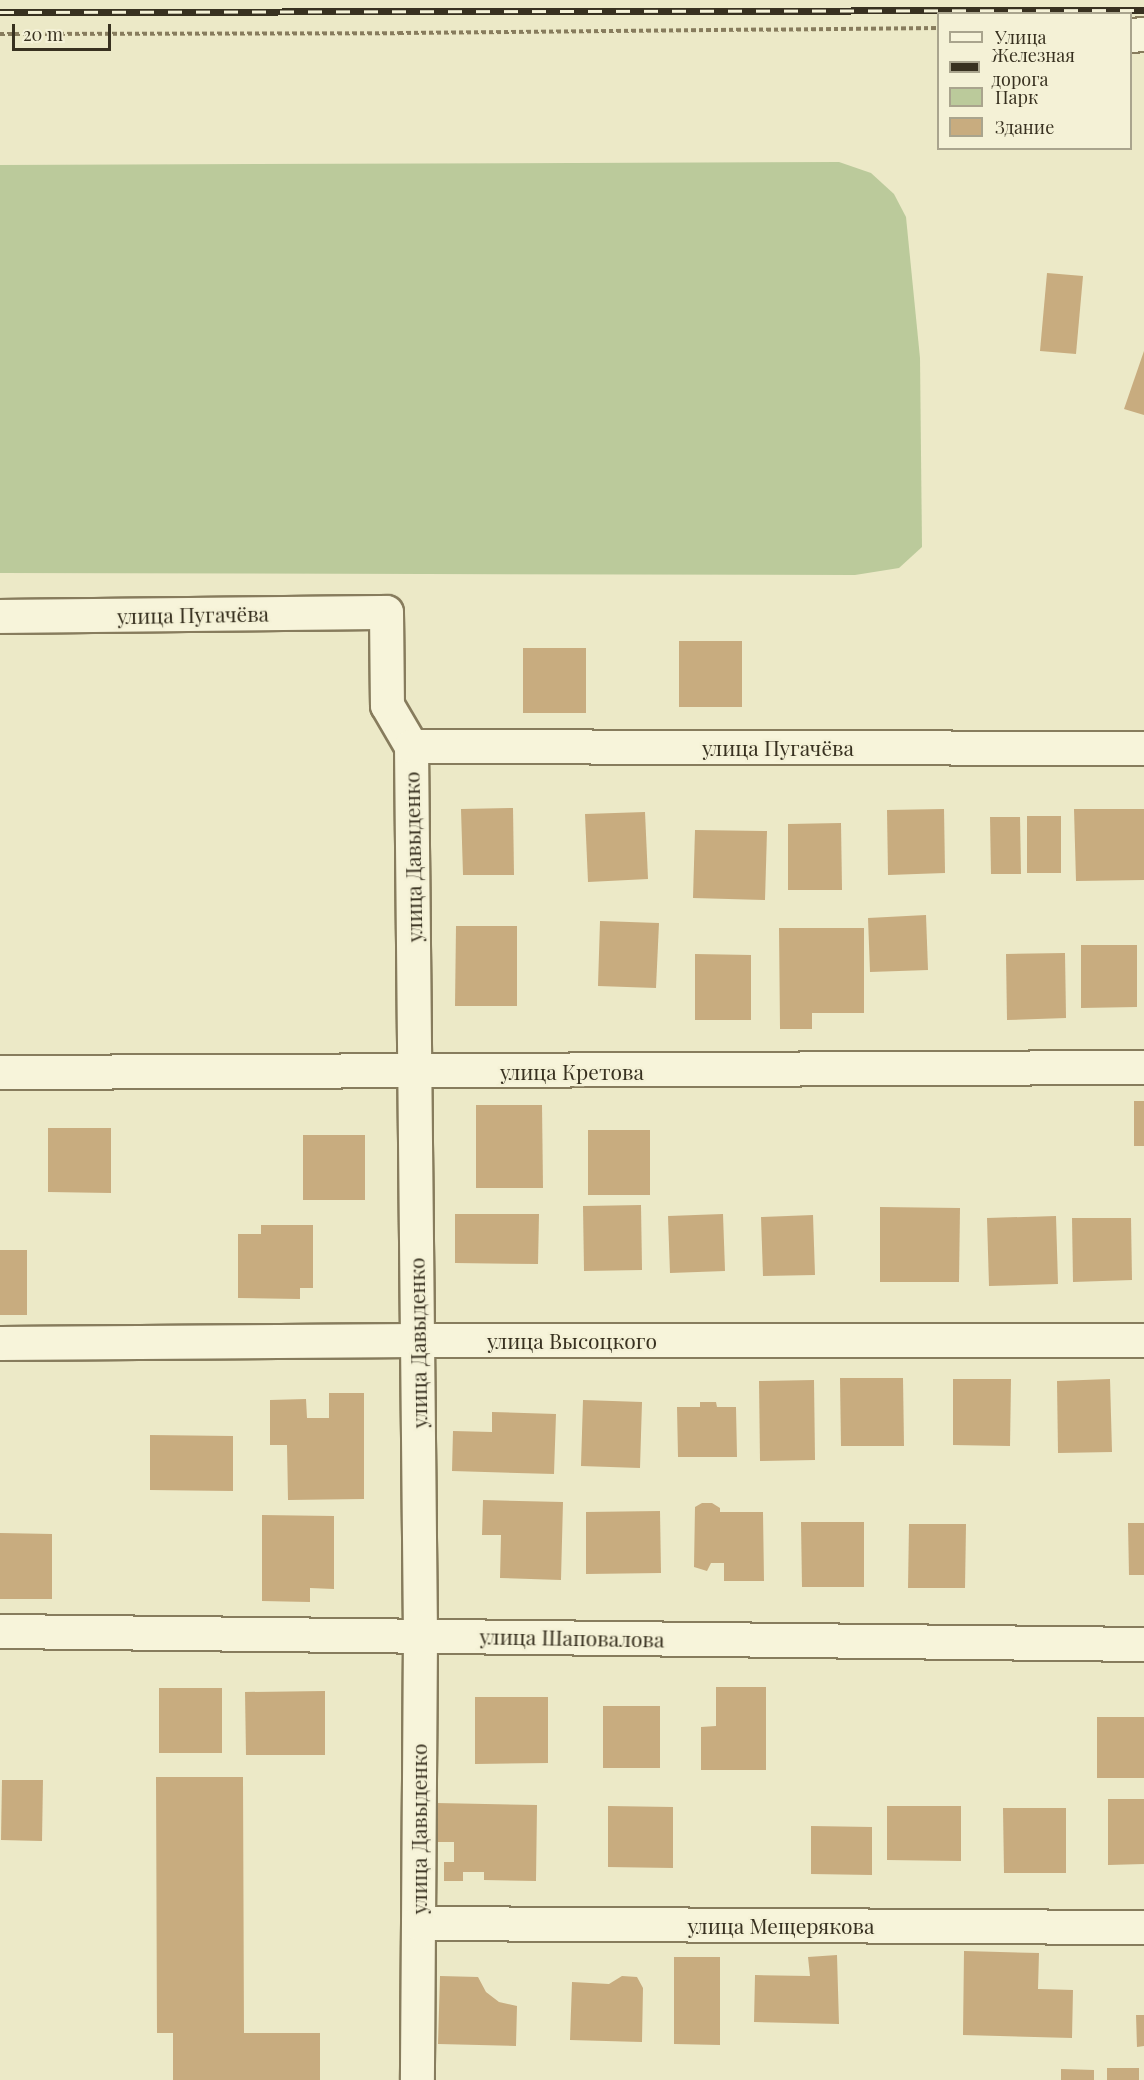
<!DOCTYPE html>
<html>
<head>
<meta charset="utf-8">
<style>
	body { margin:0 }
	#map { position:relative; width:1144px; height:2080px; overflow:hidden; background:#ece9c7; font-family:"Playfair Display",serif }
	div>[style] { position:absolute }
	.green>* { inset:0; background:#bbca9b }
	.building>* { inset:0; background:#c8ac7f }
	.path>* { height:4px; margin-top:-2px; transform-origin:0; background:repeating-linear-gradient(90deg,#877c5d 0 4.5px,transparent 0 7.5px) }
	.roads { filter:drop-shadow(2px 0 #877c5d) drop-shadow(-2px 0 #877c5d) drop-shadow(0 2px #877c5d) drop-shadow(0 -2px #877c5d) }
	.minor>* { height:33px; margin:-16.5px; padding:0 16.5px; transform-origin:16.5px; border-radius:16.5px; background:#f7f4da }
	.rail>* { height:7px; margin-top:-3.5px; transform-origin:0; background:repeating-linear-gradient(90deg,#f4f1d6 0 14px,#383120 0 28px); box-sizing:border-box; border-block:2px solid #383120 }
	span { translate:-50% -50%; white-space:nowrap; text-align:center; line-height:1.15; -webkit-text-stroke:4.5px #f4f1d6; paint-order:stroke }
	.street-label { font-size:21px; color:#383120 }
	.legend { position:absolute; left:937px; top:12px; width:195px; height:138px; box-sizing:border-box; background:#f4f1d6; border:2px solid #a9a48d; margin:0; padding:8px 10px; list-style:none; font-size:18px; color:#383120 }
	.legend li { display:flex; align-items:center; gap:12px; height:30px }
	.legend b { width:30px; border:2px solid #a9a48d }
	.scale { position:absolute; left:12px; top:24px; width:99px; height:27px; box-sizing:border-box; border:3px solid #383120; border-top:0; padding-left:8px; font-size:18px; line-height:21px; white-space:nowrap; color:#383120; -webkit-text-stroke:4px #f4f1d6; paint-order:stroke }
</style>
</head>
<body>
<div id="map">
	<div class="green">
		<i style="clip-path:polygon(839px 162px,871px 173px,894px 194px,906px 217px,920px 358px,922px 547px,899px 568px,855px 575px,0 573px,0 165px)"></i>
	</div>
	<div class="building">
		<i style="clip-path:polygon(1047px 273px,1083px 276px,1076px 354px,1040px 351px)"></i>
		<i style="clip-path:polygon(1144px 351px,1144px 415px,1124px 409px)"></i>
		<i style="clip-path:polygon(679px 641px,742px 641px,742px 707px,679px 707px)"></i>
		<i style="clip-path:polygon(523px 648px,586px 648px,586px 713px,523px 713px)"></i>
		<i style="clip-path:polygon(513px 808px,514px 875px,463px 875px,461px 809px)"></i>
		<i style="clip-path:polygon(944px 809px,945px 873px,888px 875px,887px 810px)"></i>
		<i style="clip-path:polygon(1074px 809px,1144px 809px,1144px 880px,1076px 881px)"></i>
		<i style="clip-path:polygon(645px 812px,648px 879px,588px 882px,585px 814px)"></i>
		<i style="clip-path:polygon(1027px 816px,1061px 816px,1061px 873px,1027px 873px)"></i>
		<i style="clip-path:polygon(990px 817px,1020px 817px,1021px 874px,991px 874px)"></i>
		<i style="clip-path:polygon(841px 823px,842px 890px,788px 890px,788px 824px)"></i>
		<i style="clip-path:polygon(695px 830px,767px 831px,765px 900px,693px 898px)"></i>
		<i style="clip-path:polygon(926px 915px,928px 970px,870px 972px,868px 918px)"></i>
		<i style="clip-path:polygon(600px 921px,659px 923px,656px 988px,598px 986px)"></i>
		<i style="clip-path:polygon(456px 926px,517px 926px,517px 1006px,455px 1006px)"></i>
		<i style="clip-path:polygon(779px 928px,864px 928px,864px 1013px,812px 1013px,812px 1029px,780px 1029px)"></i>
		<i style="clip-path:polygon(1081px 945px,1137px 945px,1137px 1007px,1081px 1008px)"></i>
		<i style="clip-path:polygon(1065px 953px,1066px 1018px,1007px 1020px,1006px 954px)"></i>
		<i style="clip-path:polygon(695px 954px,751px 955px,751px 1020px,695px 1020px)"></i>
		<i style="clip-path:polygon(1134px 1101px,1144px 1101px,1144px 1146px,1134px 1146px)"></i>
		<i style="clip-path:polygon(476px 1105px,542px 1105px,543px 1188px,476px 1188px)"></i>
		<i style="clip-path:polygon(48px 1128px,111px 1128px,111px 1193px,48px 1192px)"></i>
		<i style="clip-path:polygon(588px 1130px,650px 1130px,650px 1195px,588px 1195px)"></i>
		<i style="clip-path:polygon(303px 1135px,365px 1135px,365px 1200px,303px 1200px)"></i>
		<i style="clip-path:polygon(641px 1205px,642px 1270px,584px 1271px,583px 1206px)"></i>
		<i style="clip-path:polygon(880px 1207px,960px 1208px,959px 1282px,880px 1282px)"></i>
		<i style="clip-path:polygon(455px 1214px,539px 1214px,538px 1264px,455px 1263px)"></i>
		<i style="clip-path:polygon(723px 1214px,725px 1271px,670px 1273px,668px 1216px)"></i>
		<i style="clip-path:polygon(813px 1215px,815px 1275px,763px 1276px,761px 1217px)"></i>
		<i style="clip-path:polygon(1056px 1216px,1058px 1284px,989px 1286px,987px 1218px)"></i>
		<i style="clip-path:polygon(1072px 1218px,1131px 1218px,1132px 1280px,1073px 1282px)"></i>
		<i style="clip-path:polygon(261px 1225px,313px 1225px,313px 1288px,300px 1288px,300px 1299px,238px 1298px,238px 1234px,261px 1234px)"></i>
		<i style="clip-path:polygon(0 1250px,27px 1250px,27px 1315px,0 1315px)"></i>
		<i style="clip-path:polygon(840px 1378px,903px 1378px,904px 1446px,841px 1446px)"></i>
		<i style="clip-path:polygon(953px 1379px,1011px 1379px,1010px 1446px,953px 1445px)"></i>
		<i style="clip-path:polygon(1110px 1379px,1112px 1452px,1058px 1453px,1057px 1381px)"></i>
		<i style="clip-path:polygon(814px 1380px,815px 1460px,760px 1461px,759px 1381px)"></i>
		<i style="clip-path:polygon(329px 1393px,364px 1393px,364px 1499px,288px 1500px,287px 1445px,270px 1445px,270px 1400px,306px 1399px,307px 1418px,329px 1418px)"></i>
		<i style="clip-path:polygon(583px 1400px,642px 1402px,640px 1468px,581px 1466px)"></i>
		<i style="clip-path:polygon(700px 1402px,716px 1402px,717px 1407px,736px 1407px,737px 1457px,678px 1457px,677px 1407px,700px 1407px)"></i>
		<i style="clip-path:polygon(492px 1412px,556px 1414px,554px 1474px,452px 1471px,453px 1431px,492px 1432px)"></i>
		<i style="clip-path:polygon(150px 1435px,233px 1436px,233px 1491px,150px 1490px)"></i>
		<i style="clip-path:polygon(483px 1500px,563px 1502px,561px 1580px,500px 1578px,501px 1535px,482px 1535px)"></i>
		<i style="clip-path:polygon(702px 1503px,712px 1503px,720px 1508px,720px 1512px,763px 1512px,764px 1581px,724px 1581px,724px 1563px,711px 1563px,707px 1571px,694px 1567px,695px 1507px)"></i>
		<i style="clip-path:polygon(660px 1511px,661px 1573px,586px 1574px,586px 1512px)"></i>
		<i style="clip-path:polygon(262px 1515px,334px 1516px,334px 1589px,310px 1588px,310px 1602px,262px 1601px)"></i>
		<i style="clip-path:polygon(801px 1522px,864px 1522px,864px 1587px,802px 1587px)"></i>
		<i style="clip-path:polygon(1128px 1523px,1144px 1523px,1144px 1575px,1129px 1575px)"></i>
		<i style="clip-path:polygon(909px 1524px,966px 1524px,965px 1588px,908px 1588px)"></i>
		<i style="clip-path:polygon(0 1533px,52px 1534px,52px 1599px,0 1599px)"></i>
		<i style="clip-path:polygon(716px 1687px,766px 1687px,766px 1770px,701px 1770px,701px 1727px,716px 1726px)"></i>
		<i style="clip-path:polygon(159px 1688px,222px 1688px,222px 1753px,159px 1753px)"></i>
		<i style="clip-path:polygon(325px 1691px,325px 1755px,246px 1755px,245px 1692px)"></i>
		<i style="clip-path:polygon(475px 1697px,548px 1697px,548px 1763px,475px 1764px)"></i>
		<i style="clip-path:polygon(603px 1706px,660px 1706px,660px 1768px,603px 1768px)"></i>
		<i style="clip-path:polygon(1097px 1717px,1144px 1717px,1144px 1778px,1097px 1778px)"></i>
		<i style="clip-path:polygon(156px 1777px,243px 1777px,244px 2033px,320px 2033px,320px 2080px,173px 2080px,173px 2033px,157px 2033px)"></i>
		<i style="clip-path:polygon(2px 1780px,43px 1780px,42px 1841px,1px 1840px)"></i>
		<i style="clip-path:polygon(1108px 1799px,1144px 1799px,1144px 1864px,1108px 1865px)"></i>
		<i style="clip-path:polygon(436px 1803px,537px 1805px,536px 1881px,484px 1880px,484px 1872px,463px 1872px,463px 1881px,444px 1881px,444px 1862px,454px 1862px,454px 1842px,437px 1842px)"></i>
		<i style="clip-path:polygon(608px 1806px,673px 1807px,673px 1868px,608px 1867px)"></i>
		<i style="clip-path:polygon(887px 1806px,961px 1806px,961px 1861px,887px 1860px)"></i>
		<i style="clip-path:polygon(1003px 1808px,1066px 1808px,1066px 1873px,1004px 1873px)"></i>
		<i style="clip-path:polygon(811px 1826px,872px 1827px,872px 1875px,811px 1874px)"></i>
		<i style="clip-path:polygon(964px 1951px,1039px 1953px,1038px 1989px,1073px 1990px,1072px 2038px,963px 2035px)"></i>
		<i style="clip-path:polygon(837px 1955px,839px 2024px,754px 2022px,755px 1975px,810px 1976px,808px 1957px)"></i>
		<i style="clip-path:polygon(674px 1957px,720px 1957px,720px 2045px,674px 2044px)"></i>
		<i style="clip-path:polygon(440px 1976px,478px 1977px,486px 1992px,499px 2002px,517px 2006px,516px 2046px,438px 2044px)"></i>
		<i style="clip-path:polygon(622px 1976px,637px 1977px,643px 1988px,642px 2042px,570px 2040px,572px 1982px,609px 1984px)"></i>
		<i style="clip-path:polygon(1136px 2015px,1144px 2015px,1144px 2046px,1137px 2047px)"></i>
		<i style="clip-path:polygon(1107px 2068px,1139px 2068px,1139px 2080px,1107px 2080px)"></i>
		<i style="clip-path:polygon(1061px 2069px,1094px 2070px,1094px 2080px,1061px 2080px)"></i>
	</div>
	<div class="path">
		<i style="left:0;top:34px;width:399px;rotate:-0.1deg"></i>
		<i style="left:399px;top:33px;width:539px;rotate:-0.53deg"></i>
	</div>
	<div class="roads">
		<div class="minor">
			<i style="left:1130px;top:35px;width:14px;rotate:-4deg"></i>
			<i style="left:0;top:616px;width:386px;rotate:-0.6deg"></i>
			<i style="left:386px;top:612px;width:93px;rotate:89.4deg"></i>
			<i style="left:387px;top:705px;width:48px;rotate:59.7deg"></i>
			<i style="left:411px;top:746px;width:890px;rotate:89.42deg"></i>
			<i style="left:420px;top:1636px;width:444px;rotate:90.4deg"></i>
			<i style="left:411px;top:746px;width:733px;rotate:0.16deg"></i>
			<i style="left:0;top:1072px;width:1144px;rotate:-0.25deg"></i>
			<i style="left:0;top:1343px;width:417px;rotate:-0.4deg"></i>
			<i style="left:417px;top:1340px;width:727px"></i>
			<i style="left:0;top:1631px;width:1144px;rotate:0.65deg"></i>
			<i style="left:418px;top:1923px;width:726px;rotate:0.32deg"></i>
		</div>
	</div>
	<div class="rail">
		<i style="left:0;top:12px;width:1144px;rotate:-0.1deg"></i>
	</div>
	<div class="street-label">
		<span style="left:193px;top:614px;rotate:-1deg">улица Пугачёва</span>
		<span style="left:778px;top:747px">улица Пугачёва</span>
		<span style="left:412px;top:857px;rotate:-91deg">улица Давыденко</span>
		<span style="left:572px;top:1071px">улица Кретова</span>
		<span style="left:572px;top:1340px">улица Высоцкого</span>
		<span style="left:417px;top:1343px;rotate:-91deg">улица Давыденко</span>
		<span style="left:572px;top:1637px;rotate:1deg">улица Шаповалова</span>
		<span style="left:418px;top:1829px;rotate:-90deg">улица Давыденко</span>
		<span style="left:781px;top:1925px">улица Мещерякова</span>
	</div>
	<ul class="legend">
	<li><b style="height:8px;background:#f7f4da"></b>Улица</li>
	<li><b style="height:8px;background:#383120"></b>Железная дорога</li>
	<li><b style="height:16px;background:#bbca9b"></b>Парк</li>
	<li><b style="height:16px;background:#c8ac7f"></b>Здание</li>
	</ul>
	<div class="scale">20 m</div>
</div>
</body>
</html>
